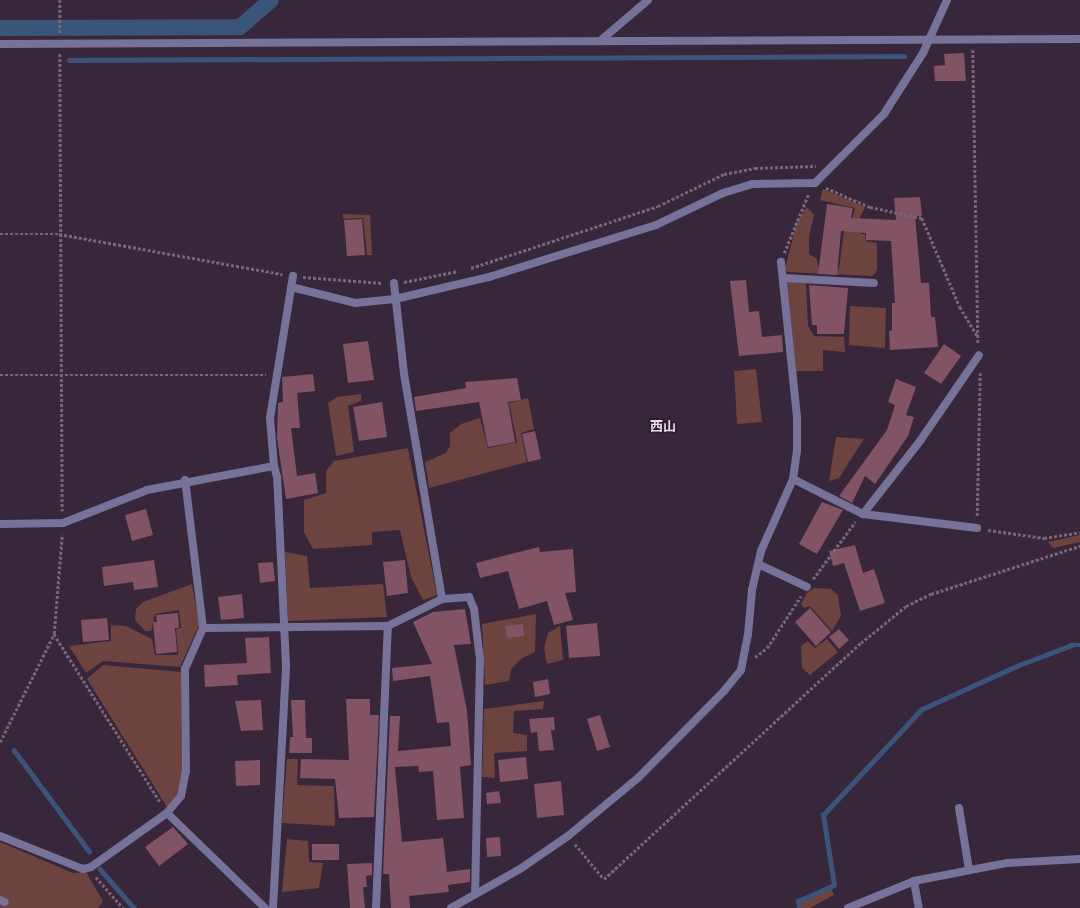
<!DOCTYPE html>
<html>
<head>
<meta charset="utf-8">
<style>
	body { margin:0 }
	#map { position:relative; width:1080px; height:908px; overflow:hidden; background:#38263a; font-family:"DM Sans","Noto Sans JP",sans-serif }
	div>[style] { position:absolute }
	.green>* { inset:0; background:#6c433f }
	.stream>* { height:4.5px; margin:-2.25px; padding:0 2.25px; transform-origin:2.25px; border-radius:2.25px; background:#3b5479 }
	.canal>* { height:16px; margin:-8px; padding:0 8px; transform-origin:8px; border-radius:8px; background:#3b5479 }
	.building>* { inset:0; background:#825265 }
	.path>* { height:2.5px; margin-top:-1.25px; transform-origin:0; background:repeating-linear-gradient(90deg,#766678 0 3px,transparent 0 5px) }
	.service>* { height:8px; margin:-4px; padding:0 4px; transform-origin:4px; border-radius:4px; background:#767298 }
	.minor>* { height:8px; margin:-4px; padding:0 4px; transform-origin:4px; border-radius:4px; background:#767298 }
	.tertiary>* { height:8px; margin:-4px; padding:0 4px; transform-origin:4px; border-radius:4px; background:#767298 }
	span { translate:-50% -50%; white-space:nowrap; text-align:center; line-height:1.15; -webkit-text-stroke:3.5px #2e1d30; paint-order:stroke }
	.neighbourhood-label { font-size:13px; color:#e7dce9; font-weight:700 }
</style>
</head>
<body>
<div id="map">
	<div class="green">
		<i style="clip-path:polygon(823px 189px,865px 207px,860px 218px,861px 234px,865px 234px,866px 241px,877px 243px,877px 270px,873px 276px,787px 272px,785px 269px,797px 221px,807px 207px,814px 215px,809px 236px,809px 254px,817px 259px,818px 267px,839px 269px,845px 223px,851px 223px,855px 208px,820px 200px)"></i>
		<i style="clip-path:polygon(343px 214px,370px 215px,372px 255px,367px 255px,363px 218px,343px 219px)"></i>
		<i style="clip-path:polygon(787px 281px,806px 283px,808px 326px,814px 336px,844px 337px,845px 352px,823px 350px,823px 371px,796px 371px)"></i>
		<i style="clip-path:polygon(850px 306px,886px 308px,885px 348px,849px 345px)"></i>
		<i style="clip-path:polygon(756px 369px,762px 422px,737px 424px,734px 371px)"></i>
		<i style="clip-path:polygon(361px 394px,361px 401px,348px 406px,354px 452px,336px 456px,328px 403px,337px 397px)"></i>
		<i style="clip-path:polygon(528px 398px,534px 429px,521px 433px,527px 462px,429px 488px,425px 462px,446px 453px,450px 446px,450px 433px,461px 424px,480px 418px,488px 448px,517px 442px,509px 403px)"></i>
		<i style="clip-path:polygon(836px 437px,864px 439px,839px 478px,829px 481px)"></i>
		<i style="clip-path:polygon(408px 448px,437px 595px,423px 600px,411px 577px,400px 530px,372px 532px,372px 545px,313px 549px,304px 532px,304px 500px,326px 493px,326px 471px,334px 461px)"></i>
		<i style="clip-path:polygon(1080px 535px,1080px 542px,1053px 548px,1048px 542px)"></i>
		<i style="clip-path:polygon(285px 552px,307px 556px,310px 588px,383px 584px,387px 617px,288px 621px)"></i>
		<i style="clip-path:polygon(192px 584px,199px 625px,180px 667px,103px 661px,86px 673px,69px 646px,111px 641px,111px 625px,126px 626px,152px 639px,155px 655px,178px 655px,176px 629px,181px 628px,179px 610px,155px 614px,151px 631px,145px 631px,135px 620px,136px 609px,143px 602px)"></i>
		<i style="clip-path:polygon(814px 588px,831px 589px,838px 595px,841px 616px,832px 631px,810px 606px,804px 608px,801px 604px,807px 593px)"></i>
		<i style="clip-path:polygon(536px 614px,535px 652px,522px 658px,511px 669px,509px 681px,485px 685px,482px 624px)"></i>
		<i style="clip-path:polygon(560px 626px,563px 660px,547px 664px,544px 648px,548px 633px)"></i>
		<i style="clip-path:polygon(827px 639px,838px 652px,810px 675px,802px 668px,801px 646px,808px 641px,815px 648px)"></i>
		<i style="clip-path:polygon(103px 665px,181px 672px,182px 771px,177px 794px,167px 807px,87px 679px)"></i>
		<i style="clip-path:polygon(544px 701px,543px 709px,514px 711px,513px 733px,527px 735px,527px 751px,494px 753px,495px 778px,482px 777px,484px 709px)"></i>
		<i style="clip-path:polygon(287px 759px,298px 759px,297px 785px,334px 786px,335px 826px,282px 823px)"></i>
		<i style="clip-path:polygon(287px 839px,308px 841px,309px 862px,323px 863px,319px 888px,282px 892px)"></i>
		<i style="clip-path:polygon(0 842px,73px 873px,86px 872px,103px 901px,98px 908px,0 908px)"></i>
		<i style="clip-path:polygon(831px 888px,834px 895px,810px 908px,800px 908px,799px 901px)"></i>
	</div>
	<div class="stream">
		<i style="left:69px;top:60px;width:835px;rotate:-0.27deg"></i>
		<i style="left:14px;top:750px;width:126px;rotate:53.4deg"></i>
		<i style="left:100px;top:869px;width:52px;rotate:48.9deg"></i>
		<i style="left:799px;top:908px;width:7px;rotate:-98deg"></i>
		<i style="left:798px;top:901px;width:39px;rotate:-24deg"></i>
		<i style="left:834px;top:885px;width:71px;rotate:-98.9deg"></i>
		<i style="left:823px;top:815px;width:145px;rotate:-47deg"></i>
		<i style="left:922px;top:709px;width:107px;rotate:-24.4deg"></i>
		<i style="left:1019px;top:665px;width:57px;rotate:-20.7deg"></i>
		<i style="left:1072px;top:645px;width:8px"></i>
	</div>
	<div class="canal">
		<i style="left:0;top:28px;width:240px;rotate:-0.2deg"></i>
		<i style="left:240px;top:27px;width:41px;rotate:-41.1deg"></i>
	</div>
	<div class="building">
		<i style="clip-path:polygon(964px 53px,966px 81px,935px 81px,934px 66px,945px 65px,944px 54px)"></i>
		<i style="clip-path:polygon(920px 197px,922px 216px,915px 216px,921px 283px,929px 283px,931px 317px,935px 317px,938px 347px,890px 350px,889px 331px,892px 330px,892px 303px,895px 303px,891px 241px,866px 240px,866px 233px,841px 231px,837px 275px,818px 274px,827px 204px,853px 208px,851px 218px,896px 220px,894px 198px)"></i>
		<i style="clip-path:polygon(362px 219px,365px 255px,347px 256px,344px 220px)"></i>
		<i style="clip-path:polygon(746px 280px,749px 312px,759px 311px,762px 337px,782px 335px,783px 352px,739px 356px,730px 281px)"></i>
		<i style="clip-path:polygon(809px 285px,848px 288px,844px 334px,817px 334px,817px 325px,812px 325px)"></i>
		<i style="clip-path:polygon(368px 341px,374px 380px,348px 383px,343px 344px)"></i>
		<i style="clip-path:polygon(944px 344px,961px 356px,941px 384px,924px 373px)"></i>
		<i style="clip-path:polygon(313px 374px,315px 391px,297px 393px,300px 428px,291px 428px,297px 476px,315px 473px,318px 493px,286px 499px,277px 438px,278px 403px,283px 402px,282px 377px)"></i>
		<i style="clip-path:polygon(517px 378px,521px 400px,508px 402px,515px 442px,488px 447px,479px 402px,416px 411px,414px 397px,466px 388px,465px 382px)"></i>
		<i style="clip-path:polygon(896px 379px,916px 387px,906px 415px,914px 417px,908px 436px,875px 484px,865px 476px,852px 503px,839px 496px,887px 430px,895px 405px,888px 402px)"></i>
		<i style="clip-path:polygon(382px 402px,387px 437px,359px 441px,353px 407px)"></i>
		<i style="clip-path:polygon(535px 431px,541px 459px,528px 462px,522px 434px)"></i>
		<i style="clip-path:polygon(822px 502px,843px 510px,817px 554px,799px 544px)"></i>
		<i style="clip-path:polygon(146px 509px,153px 535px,132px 541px,125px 515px)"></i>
		<i style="clip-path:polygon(855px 545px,863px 573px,874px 569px,885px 603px,860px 611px,844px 563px,833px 566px,829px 551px)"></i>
		<i style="clip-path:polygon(539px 547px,540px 552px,573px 549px,576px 592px,565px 593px,573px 620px,554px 625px,547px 601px,519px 609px,508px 571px,480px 578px,476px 563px)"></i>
		<i style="clip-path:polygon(154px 560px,158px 587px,134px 590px,133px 582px,104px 586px,102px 567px)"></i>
		<i style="clip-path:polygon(405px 560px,408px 593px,387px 596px,383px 562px)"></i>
		<i style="clip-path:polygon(273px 562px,275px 581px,260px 583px,258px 563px)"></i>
		<i style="clip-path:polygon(242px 594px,244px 618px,221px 620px,218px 597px)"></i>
		<i style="clip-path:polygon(810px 608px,831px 632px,816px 646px,795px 622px)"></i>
		<i style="clip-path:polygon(465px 609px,471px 644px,454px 645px,467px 711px,471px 765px,460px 767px,464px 818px,437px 820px,433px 771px,419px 772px,418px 766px,395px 767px,402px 842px,443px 838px,447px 872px,470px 869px,470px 882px,448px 885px,449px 892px,409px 896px,410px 908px,391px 908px,389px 874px,383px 874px,390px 716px,400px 716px,398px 751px,451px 746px,449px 722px,437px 723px,430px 676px,393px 681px,392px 668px,432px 664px,413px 622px,433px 612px)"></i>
		<i style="clip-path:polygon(178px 613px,179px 628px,175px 628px,177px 652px,156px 654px,153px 622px,157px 622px,156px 615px)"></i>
		<i style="clip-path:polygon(107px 618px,109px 640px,83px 642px,81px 620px)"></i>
		<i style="clip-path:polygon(597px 623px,600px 656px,569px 658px,566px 626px)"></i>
		<i style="clip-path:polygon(523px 624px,524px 636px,507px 638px,505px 626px)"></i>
		<i style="clip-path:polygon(839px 629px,849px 640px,839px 649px,829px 637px)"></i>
		<i style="clip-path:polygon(269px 637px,271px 673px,237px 675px,238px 685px,205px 687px,204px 665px,247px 663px,245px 638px)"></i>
		<i style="clip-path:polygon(548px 679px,550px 694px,535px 697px,533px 682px)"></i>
		<i style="clip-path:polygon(346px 699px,370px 699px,370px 715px,379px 715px,374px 817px,339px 818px,335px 779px,300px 778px,301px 759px,349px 760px)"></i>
		<i style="clip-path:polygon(261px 700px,263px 730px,241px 731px,235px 701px)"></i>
		<i style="clip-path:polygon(291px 700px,305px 700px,306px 738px,312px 738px,312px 753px,289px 753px,290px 737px,293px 737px)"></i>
		<i style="clip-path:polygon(600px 715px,610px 747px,597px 751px,587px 719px)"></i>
		<i style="clip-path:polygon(554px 717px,555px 730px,551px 730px,554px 750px,539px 751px,537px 732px,531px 733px,529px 719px)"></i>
		<i style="clip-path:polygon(526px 757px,528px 779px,500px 782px,498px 760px)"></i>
		<i style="clip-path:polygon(260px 760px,260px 785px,236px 786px,235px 761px)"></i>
		<i style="clip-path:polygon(561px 781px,564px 815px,537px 818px,534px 784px)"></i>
		<i style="clip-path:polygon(499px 791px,501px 803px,487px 804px,486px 793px)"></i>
		<i style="clip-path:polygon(173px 827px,188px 844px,159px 866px,145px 847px)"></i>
		<i style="clip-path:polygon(500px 837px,501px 856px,487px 857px,486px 838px)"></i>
		<i style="clip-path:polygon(312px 844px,339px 844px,339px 860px,312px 860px)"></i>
		<i style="clip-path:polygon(372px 863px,372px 875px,366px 876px,367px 887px,363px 887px,365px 908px,350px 908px,347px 864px)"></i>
	</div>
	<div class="path">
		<i style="left:60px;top:0;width:33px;rotate:90deg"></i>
		<i style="left:973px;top:50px;width:294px;rotate:89deg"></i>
		<i style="left:60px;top:54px;width:457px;rotate:89.7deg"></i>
		<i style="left:826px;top:188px;width:48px;rotate:23.4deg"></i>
		<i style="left:870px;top:207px;width:53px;rotate:11.9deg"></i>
		<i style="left:922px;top:218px;width:97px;rotate:66.9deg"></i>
		<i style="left:960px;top:307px;width:33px;rotate:59deg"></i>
		<i style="left:0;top:234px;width:59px"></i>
		<i style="left:59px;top:234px;width:227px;rotate:10.2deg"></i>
		<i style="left:784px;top:253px;width:63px;rotate:-67.5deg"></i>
		<i style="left:471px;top:268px;width:197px;rotate:-18.3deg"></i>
		<i style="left:658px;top:206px;width:73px;rotate:-25.9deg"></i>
		<i style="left:724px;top:174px;width:32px;rotate:-11deg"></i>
		<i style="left:755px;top:168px;width:61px;rotate:-1.9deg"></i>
		<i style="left:303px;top:277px;width:80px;rotate:4.3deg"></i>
		<i style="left:404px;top:282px;width:55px;rotate:-11.5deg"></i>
		<i style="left:0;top:375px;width:266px"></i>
		<i style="left:977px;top:516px;width:143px;rotate:-88.8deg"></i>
		<i style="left:988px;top:530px;width:57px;rotate:8.1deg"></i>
		<i style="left:1044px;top:538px;width:36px;rotate:-9deg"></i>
		<i style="left:813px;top:579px;width:71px;rotate:-53.6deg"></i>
		<i style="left:54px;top:634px;width:200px;rotate:57.7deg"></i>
		<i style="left:755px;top:657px;width:15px;rotate:-37deg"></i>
		<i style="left:767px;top:648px;width:62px;rotate:-56.8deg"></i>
		<i style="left:0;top:742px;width:121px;rotate:-63.4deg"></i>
		<i style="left:54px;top:634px;width:100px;rotate:-85.4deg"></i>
		<i style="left:575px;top:844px;width:45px;rotate:50.4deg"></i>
		<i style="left:604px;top:879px;width:349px;rotate:-42.6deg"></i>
		<i style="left:861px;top:643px;width:58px;rotate:-39.4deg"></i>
		<i style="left:906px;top:606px;width:28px;rotate:-26deg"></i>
		<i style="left:931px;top:594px;width:157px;rotate:-17.9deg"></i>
		<i style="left:96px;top:877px;width:41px;rotate:48.9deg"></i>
	</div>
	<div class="service">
		<i style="left:783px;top:278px;width:91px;rotate:3.1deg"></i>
		<i style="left:959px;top:808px;width:63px;rotate:80.8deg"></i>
		<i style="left:0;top:900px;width:5px;rotate:22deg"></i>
		<i style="left:273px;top:908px;width:243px;rotate:-86.9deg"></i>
		<i style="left:286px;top:665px;width:188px;rotate:-92.7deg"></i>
		<i style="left:277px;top:477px;width:11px;rotate:-105deg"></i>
	</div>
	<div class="minor">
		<i style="left:600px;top:41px;width:63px;rotate:-40.5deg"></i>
		<i style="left:394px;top:283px;width:92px;rotate:83.7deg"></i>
		<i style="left:404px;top:374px;width:228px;rotate:80.4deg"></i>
		<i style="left:291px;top:287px;width:66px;rotate:14deg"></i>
		<i style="left:355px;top:303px;width:40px;rotate:-5.7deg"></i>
		<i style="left:395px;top:299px;width:97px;rotate:-13.2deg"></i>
		<i style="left:489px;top:277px;width:175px;rotate:-17.3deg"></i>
		<i style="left:656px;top:225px;width:74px;rotate:-25.5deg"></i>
		<i style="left:723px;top:193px;width:30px;rotate:-17deg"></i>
		<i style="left:752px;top:184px;width:63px;rotate:-0.9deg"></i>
		<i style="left:815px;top:183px;width:98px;rotate:-45deg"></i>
		<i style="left:884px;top:114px;width:72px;rotate:-57.4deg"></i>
		<i style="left:923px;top:53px;width:58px;rotate:-65.6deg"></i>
		<i style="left:793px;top:479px;width:78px;rotate:26.6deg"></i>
		<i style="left:863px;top:514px;width:115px;rotate:7deg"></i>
		<i style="left:863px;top:514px;width:93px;rotate:-52deg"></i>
		<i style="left:920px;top:441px;width:104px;rotate:-55.5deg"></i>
		<i style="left:0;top:524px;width:63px;rotate:-0.9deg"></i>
		<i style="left:63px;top:523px;width:90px;rotate:-21.4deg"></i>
		<i style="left:147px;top:490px;width:129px;rotate:-10.7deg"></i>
		<i style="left:274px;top:466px;width:48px;rotate:-94.8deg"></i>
		<i style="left:270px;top:418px;width:144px;rotate:-80.8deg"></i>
		<i style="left:758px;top:564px;width:54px;rotate:25.1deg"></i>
		<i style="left:203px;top:628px;width:185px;rotate:-0.6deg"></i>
		<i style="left:388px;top:626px;width:60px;rotate:-26.6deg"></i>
		<i style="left:442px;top:599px;width:27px;rotate:-4deg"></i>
		<i style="left:469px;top:597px;width:13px;rotate:67deg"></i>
		<i style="left:474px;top:609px;width:50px;rotate:83.2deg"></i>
		<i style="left:480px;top:659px;width:235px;rotate:91.2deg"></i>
		<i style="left:167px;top:813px;width:136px;rotate:44.1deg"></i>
		<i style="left:0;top:836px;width:89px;rotate:21.7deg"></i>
		<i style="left:83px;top:869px;width:8px;rotate:-14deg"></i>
		<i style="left:91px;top:867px;width:93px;rotate:-35.4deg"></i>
		<i style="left:167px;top:813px;width:22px;rotate:-51deg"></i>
		<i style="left:181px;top:796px;width:25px;rotate:-79deg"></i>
		<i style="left:186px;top:771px;width:102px;rotate:-90.6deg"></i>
		<i style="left:185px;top:669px;width:45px;rotate:-66.3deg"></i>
		<i style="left:203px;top:628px;width:149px;rotate:-96.9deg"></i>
		<i style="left:914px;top:881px;width:27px;rotate:80deg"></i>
		<i style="left:376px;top:908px;width:282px;rotate:-87.6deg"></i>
		<i style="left:451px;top:908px;width:79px;rotate:-29.5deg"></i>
		<i style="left:520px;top:869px;width:58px;rotate:-34.5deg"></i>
		<i style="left:568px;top:836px;width:92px;rotate:-39.7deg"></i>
		<i style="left:639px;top:777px;width:121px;rotate:-45.3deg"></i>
		<i style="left:724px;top:691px;width:27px;rotate:-51deg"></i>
		<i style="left:741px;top:670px;width:36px;rotate:-79deg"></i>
		<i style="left:748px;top:635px;width:45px;rotate:-84.9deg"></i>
		<i style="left:752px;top:590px;width:40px;rotate:-77deg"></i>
		<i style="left:761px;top:551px;width:79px;rotate:-66deg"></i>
		<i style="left:793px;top:479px;width:29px;rotate:-82deg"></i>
		<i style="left:797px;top:450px;width:33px;rotate:-90deg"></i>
		<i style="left:797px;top:417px;width:156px;rotate:-95.9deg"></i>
		<i style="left:848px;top:908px;width:71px;rotate:-22.2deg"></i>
		<i style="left:914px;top:881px;width:95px;rotate:-11deg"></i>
		<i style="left:1007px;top:863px;width:73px;rotate:-3.1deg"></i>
	</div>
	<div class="tertiary">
		<i style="left:0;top:44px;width:1080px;rotate:-0.27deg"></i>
	</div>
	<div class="neighbourhood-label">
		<span style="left:663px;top:427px">西山</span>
	</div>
</div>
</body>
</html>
